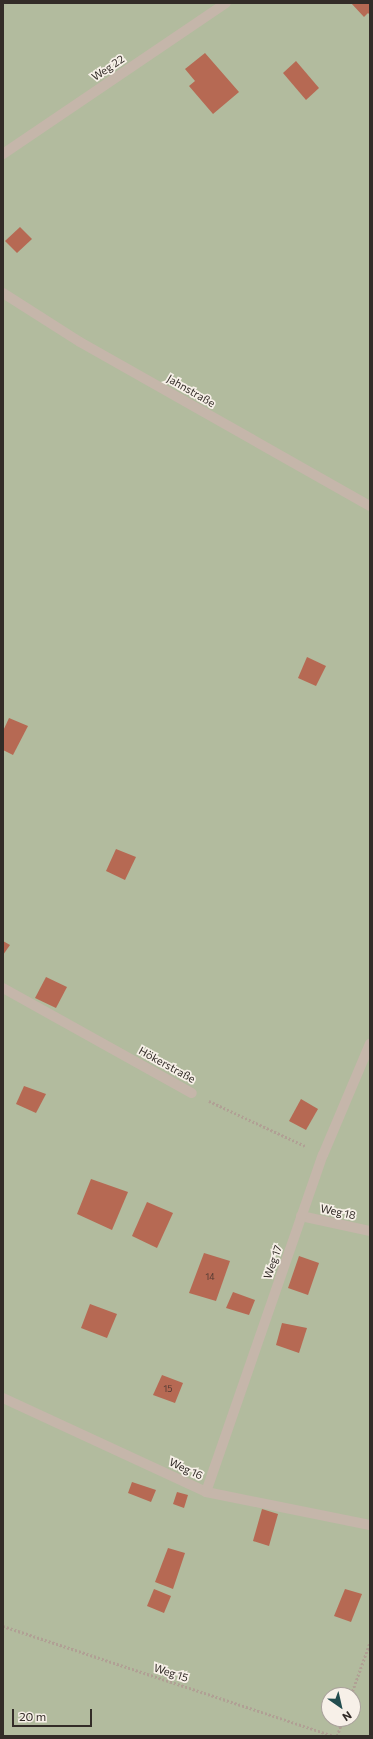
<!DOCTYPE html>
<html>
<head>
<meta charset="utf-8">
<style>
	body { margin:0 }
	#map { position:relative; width:373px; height:1739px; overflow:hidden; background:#eee5dc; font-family:Commissioner,sans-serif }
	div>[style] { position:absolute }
	.green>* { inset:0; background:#b2bb9e }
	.building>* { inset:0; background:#b66953 }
	.path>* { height:2.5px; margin-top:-1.25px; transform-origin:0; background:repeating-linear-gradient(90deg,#b0a094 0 2px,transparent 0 4px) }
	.minor>* { height:10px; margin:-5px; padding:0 5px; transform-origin:5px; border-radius:5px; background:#c5b6aa }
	span { translate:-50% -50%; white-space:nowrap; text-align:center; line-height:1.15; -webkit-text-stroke:3.5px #f7f0e8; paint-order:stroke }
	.number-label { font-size:9px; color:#543b33 }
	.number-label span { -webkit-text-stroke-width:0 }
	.street-label { font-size:11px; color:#332c28 }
	.frame { position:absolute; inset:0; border:4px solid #332c28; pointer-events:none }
	.north { position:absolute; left:321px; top:1687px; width:40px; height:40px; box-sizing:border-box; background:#f7f0e8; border:1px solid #a9a29b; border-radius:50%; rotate:146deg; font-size:11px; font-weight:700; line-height:16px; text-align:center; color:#332c28 }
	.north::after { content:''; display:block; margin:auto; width:14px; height:18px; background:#234d4f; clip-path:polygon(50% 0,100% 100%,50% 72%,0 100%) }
	.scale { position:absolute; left:12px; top:1709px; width:80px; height:18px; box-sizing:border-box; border:2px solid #332c28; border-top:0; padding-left:5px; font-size:12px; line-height:14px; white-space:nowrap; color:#332c28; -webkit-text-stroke:3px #f7f0e8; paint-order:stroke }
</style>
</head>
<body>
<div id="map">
	<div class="green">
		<i style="clip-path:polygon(evenodd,3px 3px,370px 3px,370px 1736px,3px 1736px,3px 3px,329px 1695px,353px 1695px,353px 1719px,329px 1719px,329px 1695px)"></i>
	</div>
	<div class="building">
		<i style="clip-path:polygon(351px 3px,370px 3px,370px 15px,368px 13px,364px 17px)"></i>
		<i style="clip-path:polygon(205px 53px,239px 92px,213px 114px,189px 86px,195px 81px,185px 69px)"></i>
		<i style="clip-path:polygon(296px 61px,319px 88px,306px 100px,283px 73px)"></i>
		<i style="clip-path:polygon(20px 227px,32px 239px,17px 253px,5px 241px)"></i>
		<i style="clip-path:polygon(307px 657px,326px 666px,316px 686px,298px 678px)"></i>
		<i style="clip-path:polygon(9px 718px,28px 726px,13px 755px,3px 750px,3px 731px)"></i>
		<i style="clip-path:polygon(116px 849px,136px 857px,125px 880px,106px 871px)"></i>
		<i style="clip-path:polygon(3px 941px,10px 945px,3px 955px)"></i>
		<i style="clip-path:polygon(46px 977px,67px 987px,56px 1008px,35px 998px)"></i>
		<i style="clip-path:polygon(24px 1086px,46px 1094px,36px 1113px,16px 1104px)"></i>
		<i style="clip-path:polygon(301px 1099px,318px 1109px,306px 1130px,289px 1121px)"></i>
		<i style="clip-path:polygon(91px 1179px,128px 1192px,112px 1230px,77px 1214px)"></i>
		<i style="clip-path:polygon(147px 1202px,173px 1213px,157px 1248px,132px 1236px)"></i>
		<i style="clip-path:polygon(204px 1253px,230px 1261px,216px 1301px,189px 1293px)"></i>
		<i style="clip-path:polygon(299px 1256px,319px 1263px,308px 1295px,288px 1288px)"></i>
		<i style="clip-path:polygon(233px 1292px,255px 1300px,249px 1315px,226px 1308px)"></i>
		<i style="clip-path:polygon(90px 1304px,117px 1314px,107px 1338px,81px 1328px)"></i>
		<i style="clip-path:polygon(282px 1323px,307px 1328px,299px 1353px,276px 1345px)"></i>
		<i style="clip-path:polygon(162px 1375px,183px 1383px,175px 1403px,153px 1395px)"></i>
		<i style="clip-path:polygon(132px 1482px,156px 1490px,151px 1502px,128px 1493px)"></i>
		<i style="clip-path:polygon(177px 1492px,188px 1495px,184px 1508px,173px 1504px)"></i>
		<i style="clip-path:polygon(262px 1509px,278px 1514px,269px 1546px,253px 1541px)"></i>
		<i style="clip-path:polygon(168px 1548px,185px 1553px,173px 1589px,155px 1582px)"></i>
		<i style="clip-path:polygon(154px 1589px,171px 1596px,164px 1613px,147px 1606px)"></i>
		<i style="clip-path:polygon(345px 1589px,362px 1594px,351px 1622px,334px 1616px)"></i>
	</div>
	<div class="path">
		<i style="left:209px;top:1101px;width:106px;rotate:25.1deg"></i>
		<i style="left:3px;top:1626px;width:349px;rotate:18.4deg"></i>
		<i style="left:351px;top:1695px;width:56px;rotate:-70.3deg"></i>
		<i style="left:337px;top:1736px;width:18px;rotate:-71deg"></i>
	</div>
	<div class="minor">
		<i style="left:3px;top:154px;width:269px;rotate:-34.1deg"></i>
		<i style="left:3px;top:293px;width:91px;rotate:32.5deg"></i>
		<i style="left:80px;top:342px;width:333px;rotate:29.5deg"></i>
		<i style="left:3px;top:988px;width:216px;rotate:29.1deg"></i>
		<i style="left:301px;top:1216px;width:71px;rotate:12.3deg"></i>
		<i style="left:3px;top:1398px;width:224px;rotate:24.8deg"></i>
		<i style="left:206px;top:1492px;width:167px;rotate:11.4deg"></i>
		<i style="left:206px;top:1492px;width:357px;rotate:-70.9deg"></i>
		<i style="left:323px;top:1155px;width:121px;rotate:-67.1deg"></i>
	</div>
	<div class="number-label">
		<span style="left:210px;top:1277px">14</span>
		<span style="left:168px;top:1389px">15</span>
	</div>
	<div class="street-label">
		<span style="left:108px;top:68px;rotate:-34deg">Weg 22</span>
		<span style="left:191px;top:391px;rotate:30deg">Jahnstraße</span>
		<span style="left:167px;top:1065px;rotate:29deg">Hökerstraße</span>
		<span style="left:338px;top:1212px;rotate:12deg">Weg 18</span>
		<span style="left:273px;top:1262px;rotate:-71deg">Weg 17</span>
		<span style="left:186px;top:1469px;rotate:25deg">Weg 16</span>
		<span style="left:171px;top:1673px;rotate:18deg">Weg 15</span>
	</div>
	<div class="frame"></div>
	<div class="north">N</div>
	<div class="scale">20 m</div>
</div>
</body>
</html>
